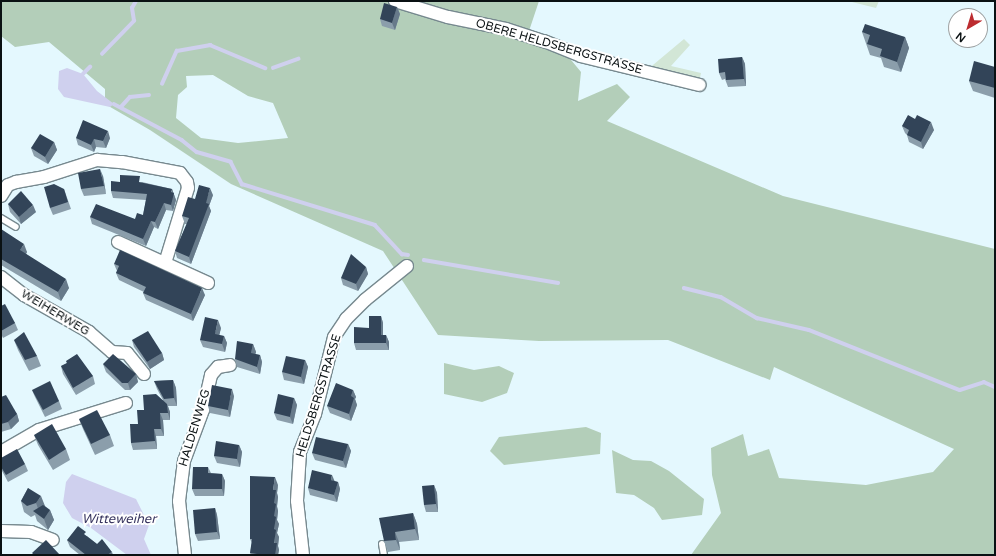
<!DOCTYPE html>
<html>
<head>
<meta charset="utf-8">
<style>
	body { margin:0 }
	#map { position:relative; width:996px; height:556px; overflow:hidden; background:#e4f8fe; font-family:"Varela Round",sans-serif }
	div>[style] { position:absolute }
	.green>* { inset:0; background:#d2e6d6 }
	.forest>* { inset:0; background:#b3ceb9 }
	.water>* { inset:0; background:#cfd0ee }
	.stream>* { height:3.5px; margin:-1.75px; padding:0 1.75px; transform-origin:1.75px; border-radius:1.75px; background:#cfd0ee }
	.roads { filter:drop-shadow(1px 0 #77898f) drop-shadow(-1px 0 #77898f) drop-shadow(0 1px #77898f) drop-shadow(0 -1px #77898f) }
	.service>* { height:6px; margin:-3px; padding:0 3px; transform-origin:3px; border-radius:3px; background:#fff }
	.minor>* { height:12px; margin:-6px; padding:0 6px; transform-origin:6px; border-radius:6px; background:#fff }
	.wall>* { inset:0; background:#8b9eab }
	.shaded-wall>* { inset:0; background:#677a8a }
	.building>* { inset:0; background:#324458 }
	span { translate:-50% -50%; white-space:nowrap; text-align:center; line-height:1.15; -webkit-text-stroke:4px #fff; paint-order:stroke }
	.street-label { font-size:12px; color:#0a1113 }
	.water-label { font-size:13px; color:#393660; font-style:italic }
	.frame { position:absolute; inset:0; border:2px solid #0a1113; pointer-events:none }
	.north { position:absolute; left:948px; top:8px; width:40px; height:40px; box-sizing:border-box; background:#fff; border:1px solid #9da0a1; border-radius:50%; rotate:218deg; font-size:11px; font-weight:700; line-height:16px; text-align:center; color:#0a1113 }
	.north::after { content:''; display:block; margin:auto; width:14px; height:18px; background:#bc2c30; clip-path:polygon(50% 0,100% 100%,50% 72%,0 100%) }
</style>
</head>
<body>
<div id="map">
	<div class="green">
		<i style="clip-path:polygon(848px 1px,879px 1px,876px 8px)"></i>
		<i style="clip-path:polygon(684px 39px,690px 45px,671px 66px,701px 73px,699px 82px,647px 70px)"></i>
	</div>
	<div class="forest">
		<i style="clip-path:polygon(evenodd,1px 1px,539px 1px,526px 40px,557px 43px,581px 72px,578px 101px,617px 84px,630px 97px,607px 121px,783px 196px,995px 249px,995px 555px,691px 555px,721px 513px,712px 475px,711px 448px,743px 434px,748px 456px,769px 449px,779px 478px,866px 485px,933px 472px,954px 449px,774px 367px,770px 380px,668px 340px,539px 341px,438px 335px,383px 251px,231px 184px,150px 130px,105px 104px,105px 89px,49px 42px,15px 47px,1px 36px,1px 1px,213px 75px,248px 96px,273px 103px,288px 138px,238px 143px,201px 138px,176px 118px,178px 95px,187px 87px,186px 76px,213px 75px)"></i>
		<i style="clip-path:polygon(444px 363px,474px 370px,499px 366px,514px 373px,507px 393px,482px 402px,444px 394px)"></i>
		<i style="clip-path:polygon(586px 427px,601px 433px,600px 454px,504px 465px,490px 451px,499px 437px)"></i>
		<i style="clip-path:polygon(612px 450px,633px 460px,651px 461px,669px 471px,704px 499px,702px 515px,662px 520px,654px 508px,634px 495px,616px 493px)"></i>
	</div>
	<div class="water">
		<i style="clip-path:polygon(67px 68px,83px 74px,97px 91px,114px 104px,110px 107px,64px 97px,58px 89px,59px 71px)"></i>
		<i style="clip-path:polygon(72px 474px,136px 499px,149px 525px,144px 539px,151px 555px,127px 555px,91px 528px,72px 518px,63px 503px,66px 482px)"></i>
	</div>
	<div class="stream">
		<i style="left:102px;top:54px;width:46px;rotate:-45.9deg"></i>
		<i style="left:134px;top:21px;width:13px;rotate:-99deg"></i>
		<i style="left:132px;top:8px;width:8px;rotate:-60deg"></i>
		<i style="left:273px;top:68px;width:27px;rotate:-20deg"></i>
		<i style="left:83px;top:74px;width:10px;rotate:-45deg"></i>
		<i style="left:162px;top:84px;width:36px;rotate:-66deg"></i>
		<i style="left:177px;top:51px;width:34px;rotate:-10deg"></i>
		<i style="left:210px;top:45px;width:60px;rotate:22.7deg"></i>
		<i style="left:114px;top:104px;width:77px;rotate:27.9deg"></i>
		<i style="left:182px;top:140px;width:19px;rotate:39deg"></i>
		<i style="left:197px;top:152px;width:35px;rotate:16deg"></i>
		<i style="left:231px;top:162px;width:25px;rotate:63deg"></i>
		<i style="left:242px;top:184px;width:139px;rotate:17.1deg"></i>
		<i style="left:375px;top:225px;width:40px;rotate:47deg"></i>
		<i style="left:402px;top:254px;width:6px;rotate:9deg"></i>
		<i style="left:121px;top:107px;width:13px;rotate:-48deg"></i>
		<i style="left:130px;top:97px;width:19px;rotate:-6deg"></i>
		<i style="left:424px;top:260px;width:136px;rotate:9.7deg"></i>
		<i style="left:684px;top:288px;width:38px;rotate:14deg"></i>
		<i style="left:721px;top:297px;width:42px;rotate:30.3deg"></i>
		<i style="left:757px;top:318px;width:53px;rotate:13deg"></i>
		<i style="left:809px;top:330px;width:162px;rotate:21.7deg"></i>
		<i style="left:960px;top:390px;width:25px;rotate:-18deg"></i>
		<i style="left:984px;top:382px;width:12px;rotate:24deg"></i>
	</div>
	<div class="roads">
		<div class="service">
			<i style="left:1px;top:218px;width:17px;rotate:31deg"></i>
			<i style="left:382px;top:544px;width:11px;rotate:80deg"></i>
		</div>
		<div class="minor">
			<i style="left:395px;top:1px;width:55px;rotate:16.8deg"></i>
			<i style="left:448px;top:17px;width:59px;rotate:11.7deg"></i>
			<i style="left:506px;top:29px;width:40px;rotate:18deg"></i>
			<i style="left:544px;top:41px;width:40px;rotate:22deg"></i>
			<i style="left:581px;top:56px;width:122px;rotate:13.7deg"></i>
			<i style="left:1px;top:196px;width:13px;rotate:-58deg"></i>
			<i style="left:8px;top:185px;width:9px;rotate:-21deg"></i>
			<i style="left:16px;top:182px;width:28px;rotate:-10deg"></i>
			<i style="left:44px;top:177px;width:56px;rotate:-17.8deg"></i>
			<i style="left:97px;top:160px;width:25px;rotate:5deg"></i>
			<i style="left:122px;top:162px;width:59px;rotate:10.7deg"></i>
			<i style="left:180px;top:173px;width:11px;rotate:52deg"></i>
			<i style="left:187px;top:182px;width:6px;rotate:81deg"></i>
			<i style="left:188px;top:188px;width:78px;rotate:107deg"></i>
			<i style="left:118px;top:242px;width:99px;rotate:24.5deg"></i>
			<i style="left:1px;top:277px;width:29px;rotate:38deg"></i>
			<i style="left:24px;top:295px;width:75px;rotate:29.6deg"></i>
			<i style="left:89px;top:332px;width:30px;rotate:41deg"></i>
			<i style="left:112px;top:352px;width:15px;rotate:4deg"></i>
			<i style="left:127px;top:353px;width:27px;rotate:51deg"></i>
			<i style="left:1px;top:452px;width:44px;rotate:-30.1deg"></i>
			<i style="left:39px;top:430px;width:91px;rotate:-17.2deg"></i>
			<i style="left:1px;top:531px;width:30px;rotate:2deg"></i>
			<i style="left:31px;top:532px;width:23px;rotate:20deg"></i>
			<i style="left:185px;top:555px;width:54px;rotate:-96.3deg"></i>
			<i style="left:179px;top:501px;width:40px;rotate:-82.9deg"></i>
			<i style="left:184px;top:461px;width:54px;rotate:-69.6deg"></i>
			<i style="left:203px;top:410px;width:36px;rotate:-77deg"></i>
			<i style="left:211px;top:375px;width:11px;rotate:-49deg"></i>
			<i style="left:218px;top:367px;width:12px;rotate:-9deg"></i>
			<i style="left:303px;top:555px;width:54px;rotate:-96.3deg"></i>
			<i style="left:297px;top:501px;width:49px;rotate:-86.5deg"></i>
			<i style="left:300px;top:452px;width:41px;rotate:-68.5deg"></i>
			<i style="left:315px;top:414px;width:79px;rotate:-76.1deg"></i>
			<i style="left:334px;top:337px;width:22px;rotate:-56deg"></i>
			<i style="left:346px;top:319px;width:27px;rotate:-45deg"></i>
			<i style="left:365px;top:300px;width:54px;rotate:-39deg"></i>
		</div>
	</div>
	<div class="wall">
		<i style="clip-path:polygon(397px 7px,400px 14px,395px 30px,382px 26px,380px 19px)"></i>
		<i style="clip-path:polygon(862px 32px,905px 37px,909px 48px,901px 72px,884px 67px,881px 58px,870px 55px)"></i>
		<i style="clip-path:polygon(742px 57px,745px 64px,746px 86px,728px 87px,725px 79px,722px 80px,719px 73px)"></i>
		<i style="clip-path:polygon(995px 67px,995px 98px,973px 91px,969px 81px)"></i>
		<i style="clip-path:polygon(915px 119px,934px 130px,923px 149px,909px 142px,907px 135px,905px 133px,902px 126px)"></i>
		<i style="clip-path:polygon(76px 138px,110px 138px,106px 148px,96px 147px,94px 152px,78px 145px)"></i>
		<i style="clip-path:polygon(54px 142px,57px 150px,48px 164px,34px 156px,31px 148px)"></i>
		<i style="clip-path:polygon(103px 176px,106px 194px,84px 196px,81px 189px)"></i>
		<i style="clip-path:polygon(142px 182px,172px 189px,176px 200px,173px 211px,166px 210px,158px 229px,154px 227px,146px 246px,92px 224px,90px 217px,135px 219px,143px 215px,146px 200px,113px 198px,111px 191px)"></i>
		<i style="clip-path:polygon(64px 189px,71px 209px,53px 215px,50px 208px)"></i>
		<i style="clip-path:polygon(213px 195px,209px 206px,211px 211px,191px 264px,177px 258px,175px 251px,187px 224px,185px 224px,182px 216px,195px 199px)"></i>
		<i style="clip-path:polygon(8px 204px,36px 212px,21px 224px,10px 212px)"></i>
		<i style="clip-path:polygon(1px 229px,27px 252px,26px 254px,69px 288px,61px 301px,1px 265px)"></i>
		<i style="clip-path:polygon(114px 264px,205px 295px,193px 321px,146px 300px,143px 293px,144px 292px,119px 280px,116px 273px,117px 271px)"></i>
		<i style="clip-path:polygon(366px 267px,368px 274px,358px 291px,343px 285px,341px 278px)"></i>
		<i style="clip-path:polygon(1px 306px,15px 323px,18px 330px,3px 338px,1px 334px)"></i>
		<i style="clip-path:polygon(381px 316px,383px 323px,383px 335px,386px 335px,389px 342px,389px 350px,356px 350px,354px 343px)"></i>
		<i style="clip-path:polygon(221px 328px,219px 335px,224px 336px,227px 343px,225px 352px,203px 347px,200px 340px)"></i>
		<i style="clip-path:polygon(14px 340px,37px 356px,41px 366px,29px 371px,18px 350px)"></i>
		<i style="clip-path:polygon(132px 340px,162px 353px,164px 360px,150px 369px,134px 347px)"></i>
		<i style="clip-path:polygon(253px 344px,256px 352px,255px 354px,260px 355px,262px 362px,260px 374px,237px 367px,235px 359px)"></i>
		<i style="clip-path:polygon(305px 360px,308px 367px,304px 384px,284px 380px,282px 372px)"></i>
		<i style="clip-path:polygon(66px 361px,93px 376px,95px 384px,76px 395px,63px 374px,61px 366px,67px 363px)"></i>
		<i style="clip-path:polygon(103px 364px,136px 374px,138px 382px,130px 390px,125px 390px,106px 372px)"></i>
		<i style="clip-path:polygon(173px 380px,176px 388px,177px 406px,168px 406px,170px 412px,170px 420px,163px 420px,164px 436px,156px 436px,157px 449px,133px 450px,131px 443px,138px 424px,144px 410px,163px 400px,157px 389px,154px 381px)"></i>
		<i style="clip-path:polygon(32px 390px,59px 401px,62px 409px,45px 417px,35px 397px)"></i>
		<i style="clip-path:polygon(353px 390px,356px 397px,355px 399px,357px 405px,351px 421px,330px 413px,327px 406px)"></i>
		<i style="clip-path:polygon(234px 396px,230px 417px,210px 413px,208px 406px)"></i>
		<i style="clip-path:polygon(1px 397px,17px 414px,19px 421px,11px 429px,1px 432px)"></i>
		<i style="clip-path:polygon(294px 398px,297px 405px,293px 424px,277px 420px,274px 413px)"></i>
		<i style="clip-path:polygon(79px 419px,110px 435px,114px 446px,95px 455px,83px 429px)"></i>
		<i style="clip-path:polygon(34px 435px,66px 449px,70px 460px,53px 470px,38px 445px)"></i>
		<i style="clip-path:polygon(348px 444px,351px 451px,346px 468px,315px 460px,312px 453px)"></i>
		<i style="clip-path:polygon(239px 445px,242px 452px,240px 467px,217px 463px,214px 456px)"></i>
		<i style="clip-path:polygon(1px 458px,25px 464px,28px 471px,8px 482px,1px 469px)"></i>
		<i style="clip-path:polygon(208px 467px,211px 473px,222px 474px,225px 481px,224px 496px,195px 496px,192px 489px)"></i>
		<i style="clip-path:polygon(334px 481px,338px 482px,340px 489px,337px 502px,310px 495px,308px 488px)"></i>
		<i style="clip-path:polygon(278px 485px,277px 493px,278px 497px,277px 507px,278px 511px,277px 520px,279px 524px,277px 533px,279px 537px,278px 546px,279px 550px,278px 555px,251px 555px,250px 553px,252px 543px,250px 539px)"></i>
		<i style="clip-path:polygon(434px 485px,437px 493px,438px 512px,426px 512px,424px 505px)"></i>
		<i style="clip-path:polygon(28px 488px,45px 506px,50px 510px,54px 520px,48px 530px,37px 521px,35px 515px,31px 517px,24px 512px,21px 501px)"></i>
		<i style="clip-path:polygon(215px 508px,217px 515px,220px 539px,198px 541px,195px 534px)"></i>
		<i style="clip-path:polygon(413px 513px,417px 524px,419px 540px,399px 542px,400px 550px,388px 552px,384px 541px)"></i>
		<i style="clip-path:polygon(87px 536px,97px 544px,113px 555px,80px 555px,70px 547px,67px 540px)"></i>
	</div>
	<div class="shaded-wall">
		<i style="clip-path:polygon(397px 7px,400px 14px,395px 30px,392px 23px)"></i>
		<i style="clip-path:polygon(905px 37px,909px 48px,901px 72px,897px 62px)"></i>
		<i style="clip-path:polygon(742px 57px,745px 64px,746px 86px,744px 79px)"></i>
		<i style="clip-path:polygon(931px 122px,934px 130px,923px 149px,921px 142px)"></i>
		<i style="clip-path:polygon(108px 131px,110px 138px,106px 148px,103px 141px)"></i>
		<i style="clip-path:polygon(94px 139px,96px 147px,94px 152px,91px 145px)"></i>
		<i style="clip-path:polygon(54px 142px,57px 150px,48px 164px,45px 157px)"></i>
		<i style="clip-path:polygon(100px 169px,103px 176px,106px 194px,104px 186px)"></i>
		<i style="clip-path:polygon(210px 188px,213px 195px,209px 206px,211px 211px,191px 264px,189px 257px)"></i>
		<i style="clip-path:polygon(172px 189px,176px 200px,173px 211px,171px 205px)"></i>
		<i style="clip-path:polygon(164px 203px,166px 210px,158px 229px,155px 222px)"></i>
		<i style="clip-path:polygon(33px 205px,36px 212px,21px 224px,19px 217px)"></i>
		<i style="clip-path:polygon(151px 221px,154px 227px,146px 246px,143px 239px)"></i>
		<i style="clip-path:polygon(24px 244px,27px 252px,23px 259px,20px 250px)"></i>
		<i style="clip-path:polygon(366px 267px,368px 274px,358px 291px,356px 284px)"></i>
		<i style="clip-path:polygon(66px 279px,69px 288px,61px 301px,58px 292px)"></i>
		<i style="clip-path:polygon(202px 288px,205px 295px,193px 321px,191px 314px)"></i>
		<i style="clip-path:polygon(381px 316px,383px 323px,383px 341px,381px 335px)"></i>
		<i style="clip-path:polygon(218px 320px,221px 328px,218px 341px,215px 334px)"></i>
		<i style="clip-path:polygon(386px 335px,389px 342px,389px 350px,386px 343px)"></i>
		<i style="clip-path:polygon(224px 336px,227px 343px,225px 352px,222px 344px)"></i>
		<i style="clip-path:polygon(253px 344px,256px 352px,254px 360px,251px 353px)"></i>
		<i style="clip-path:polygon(162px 353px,164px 360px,150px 369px,147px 362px)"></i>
		<i style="clip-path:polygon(260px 355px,262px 362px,260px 374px,257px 367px)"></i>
		<i style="clip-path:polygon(305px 360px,308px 367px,304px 384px,301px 377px)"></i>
		<i style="clip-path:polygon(136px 374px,138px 382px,130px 390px,128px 383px)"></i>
		<i style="clip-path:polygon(173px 380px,176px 388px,177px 406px,174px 398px)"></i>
		<i style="clip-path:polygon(232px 389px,234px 396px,230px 417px,228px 410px)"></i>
		<i style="clip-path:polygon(353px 390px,356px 397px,355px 399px,357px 405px,351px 421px,349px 414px,351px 396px)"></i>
		<i style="clip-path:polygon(294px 398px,297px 405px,293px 424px,290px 417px)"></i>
		<i style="clip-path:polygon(167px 404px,170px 412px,170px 420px,168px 413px)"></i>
		<i style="clip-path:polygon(160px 413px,163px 420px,164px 436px,161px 429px)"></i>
		<i style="clip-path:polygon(17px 414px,19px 421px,11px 429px,8px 422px)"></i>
		<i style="clip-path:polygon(154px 429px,156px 436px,157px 449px,155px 441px)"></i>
		<i style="clip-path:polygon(348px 444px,351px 451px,346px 468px,343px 461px)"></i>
		<i style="clip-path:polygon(239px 445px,242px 452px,240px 467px,237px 459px)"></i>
		<i style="clip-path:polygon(222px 474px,225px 481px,224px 496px,222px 489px)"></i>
		<i style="clip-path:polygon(332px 475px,335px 482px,331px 480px)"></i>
		<i style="clip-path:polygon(275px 477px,278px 485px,277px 493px,278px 497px,277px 506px,278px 511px,277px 520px,279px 524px,277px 533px,279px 537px,278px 546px,279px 550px,278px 555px,275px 555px,273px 490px)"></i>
		<i style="clip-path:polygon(338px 482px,340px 489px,337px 502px,334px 495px)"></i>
		<i style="clip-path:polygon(434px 485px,437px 493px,438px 512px,436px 504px)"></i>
		<i style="clip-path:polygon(41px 496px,45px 506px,40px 514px,36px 503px)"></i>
		<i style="clip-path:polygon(215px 508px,217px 515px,220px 539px,217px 532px)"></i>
		<i style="clip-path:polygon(50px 510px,54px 520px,48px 530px,44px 519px)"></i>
		<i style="clip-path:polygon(413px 513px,417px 524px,419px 540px,415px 529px)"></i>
		<i style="clip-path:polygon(395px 532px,399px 542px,400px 550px,396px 540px)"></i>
		<i style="clip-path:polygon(112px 552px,113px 555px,107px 555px)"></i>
	</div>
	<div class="building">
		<i style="clip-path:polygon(384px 3px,397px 7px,392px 23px,380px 19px)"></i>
		<i style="clip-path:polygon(865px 24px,905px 37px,897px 62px,880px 56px,882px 49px,867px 44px,870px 35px,862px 32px)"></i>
		<i style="clip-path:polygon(742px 57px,744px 79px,726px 80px,725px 72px,719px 73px,718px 59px)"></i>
		<i style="clip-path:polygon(974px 61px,995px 67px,995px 88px,969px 81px)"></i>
		<i style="clip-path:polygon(908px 115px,915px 119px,917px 115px,931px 122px,921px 142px,907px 135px,909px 130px,902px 126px)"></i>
		<i style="clip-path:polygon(83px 120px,108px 131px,103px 141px,94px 139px,91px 145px,76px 138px)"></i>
		<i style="clip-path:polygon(40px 134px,54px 142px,45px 157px,31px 148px)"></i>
		<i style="clip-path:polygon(100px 169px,104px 186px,81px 189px,78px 173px)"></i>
		<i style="clip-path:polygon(120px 175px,140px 176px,139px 182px,172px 189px,171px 192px,174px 193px,171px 205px,164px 203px,155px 222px,151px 221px,143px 239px,90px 217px,96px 204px,135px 219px,137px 213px,143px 215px,147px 194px,111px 191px,111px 181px,120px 182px)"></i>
		<i style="clip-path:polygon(54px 184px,64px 189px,68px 202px,50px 208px,44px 187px)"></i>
		<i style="clip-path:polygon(199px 185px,210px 188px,206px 203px,209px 204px,189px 257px,175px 251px,189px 218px,182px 216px,188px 197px,195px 199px)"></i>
		<i style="clip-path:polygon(21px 191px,33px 205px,19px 217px,8px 204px)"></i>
		<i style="clip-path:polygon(1px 229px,24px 244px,20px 250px,66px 279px,58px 292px,1px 259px)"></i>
		<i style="clip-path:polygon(120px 250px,202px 288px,191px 314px,143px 293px,146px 287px,116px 273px,119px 266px,114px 264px)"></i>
		<i style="clip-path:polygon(351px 254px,366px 267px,356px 284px,341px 278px)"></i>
		<i style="clip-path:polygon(5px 304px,15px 323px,1px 331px,1px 306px)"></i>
		<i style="clip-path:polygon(369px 316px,381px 316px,381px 335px,386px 335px,386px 343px,354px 343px,354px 327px,369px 328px)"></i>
		<i style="clip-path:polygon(205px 317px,218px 320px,215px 334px,224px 336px,222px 344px,200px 340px)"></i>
		<i style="clip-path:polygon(148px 331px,162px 353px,147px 362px,132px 340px)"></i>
		<i style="clip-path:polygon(24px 332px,37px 356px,25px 360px,14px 340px)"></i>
		<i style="clip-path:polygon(237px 341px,253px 344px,251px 353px,260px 355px,257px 367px,235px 359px)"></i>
		<i style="clip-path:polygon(77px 354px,93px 376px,73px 388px,61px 366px,67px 363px,66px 361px)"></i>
		<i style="clip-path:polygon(113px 354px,136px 374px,128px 383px,122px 383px,103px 364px)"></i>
		<i style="clip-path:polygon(286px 356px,305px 360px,301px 377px,282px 372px)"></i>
		<i style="clip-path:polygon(173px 380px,174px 398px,164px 399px,154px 381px)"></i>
		<i style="clip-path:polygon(50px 381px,59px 401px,43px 410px,32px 390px)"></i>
		<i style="clip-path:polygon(336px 383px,353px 390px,351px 396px,354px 398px,349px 414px,327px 406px)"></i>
		<i style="clip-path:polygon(212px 385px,232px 389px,228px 410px,208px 406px)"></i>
		<i style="clip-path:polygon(156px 394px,167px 404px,168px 413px,160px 413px,161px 429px,154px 429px,155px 441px,131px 443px,130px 424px,138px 424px,137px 410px,144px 410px,143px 395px)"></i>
		<i style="clip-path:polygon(278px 394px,294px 398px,290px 417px,274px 413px)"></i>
		<i style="clip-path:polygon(6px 395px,17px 414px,8px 422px,1px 424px,1px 397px)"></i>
		<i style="clip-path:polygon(97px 410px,110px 435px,91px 444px,79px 419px)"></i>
		<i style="clip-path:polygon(52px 424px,66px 449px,49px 460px,34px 435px)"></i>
		<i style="clip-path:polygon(316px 437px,348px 444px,343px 461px,312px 453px)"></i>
		<i style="clip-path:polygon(216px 441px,239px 445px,237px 459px,214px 456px)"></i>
		<i style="clip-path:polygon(17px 449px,25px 464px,6px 475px,1px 467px,1px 458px)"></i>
		<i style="clip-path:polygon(193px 467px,208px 467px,208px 473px,222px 474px,222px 489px,192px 489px)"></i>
		<i style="clip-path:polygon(312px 470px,332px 475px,331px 480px,338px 482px,334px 495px,308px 488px)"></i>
		<i style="clip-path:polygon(250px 476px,275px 477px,273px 490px,276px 490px,274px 503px,276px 504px,274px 516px,276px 517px,274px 529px,276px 530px,274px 543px,277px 543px,275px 555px,264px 555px,250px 553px,252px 539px,250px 539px)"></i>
		<i style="clip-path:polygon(434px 485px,436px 504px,424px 505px,422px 486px)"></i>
		<i style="clip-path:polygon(28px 488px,41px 496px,36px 503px,27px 506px,21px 501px)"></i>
		<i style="clip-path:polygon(43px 505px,50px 510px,44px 519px,33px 511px)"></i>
		<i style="clip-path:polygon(215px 508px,217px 532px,195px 534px,193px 510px)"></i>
		<i style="clip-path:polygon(413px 513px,415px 529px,395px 532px,396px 540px,384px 541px,379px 518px)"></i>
		<i style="clip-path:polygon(78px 526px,86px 532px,84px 534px,97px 544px,102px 539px,112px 552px,107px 555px,86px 555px,67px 540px)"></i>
		<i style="clip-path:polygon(46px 540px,60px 555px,34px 555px,32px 553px)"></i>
	</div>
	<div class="street-label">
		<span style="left:559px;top:47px;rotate:16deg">OBERE HELDSBERGSTRASSE</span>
		<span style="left:55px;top:313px;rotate:31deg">WEIHERWEG</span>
		<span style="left:319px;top:396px;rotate:-73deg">HELDSBERGSTRASSE</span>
		<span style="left:195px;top:428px;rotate:-73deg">HALDENWEG</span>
	</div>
	<div class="water-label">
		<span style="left:119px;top:519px">Witteweiher</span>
	</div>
	<div class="frame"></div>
	<div class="north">N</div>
</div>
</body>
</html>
